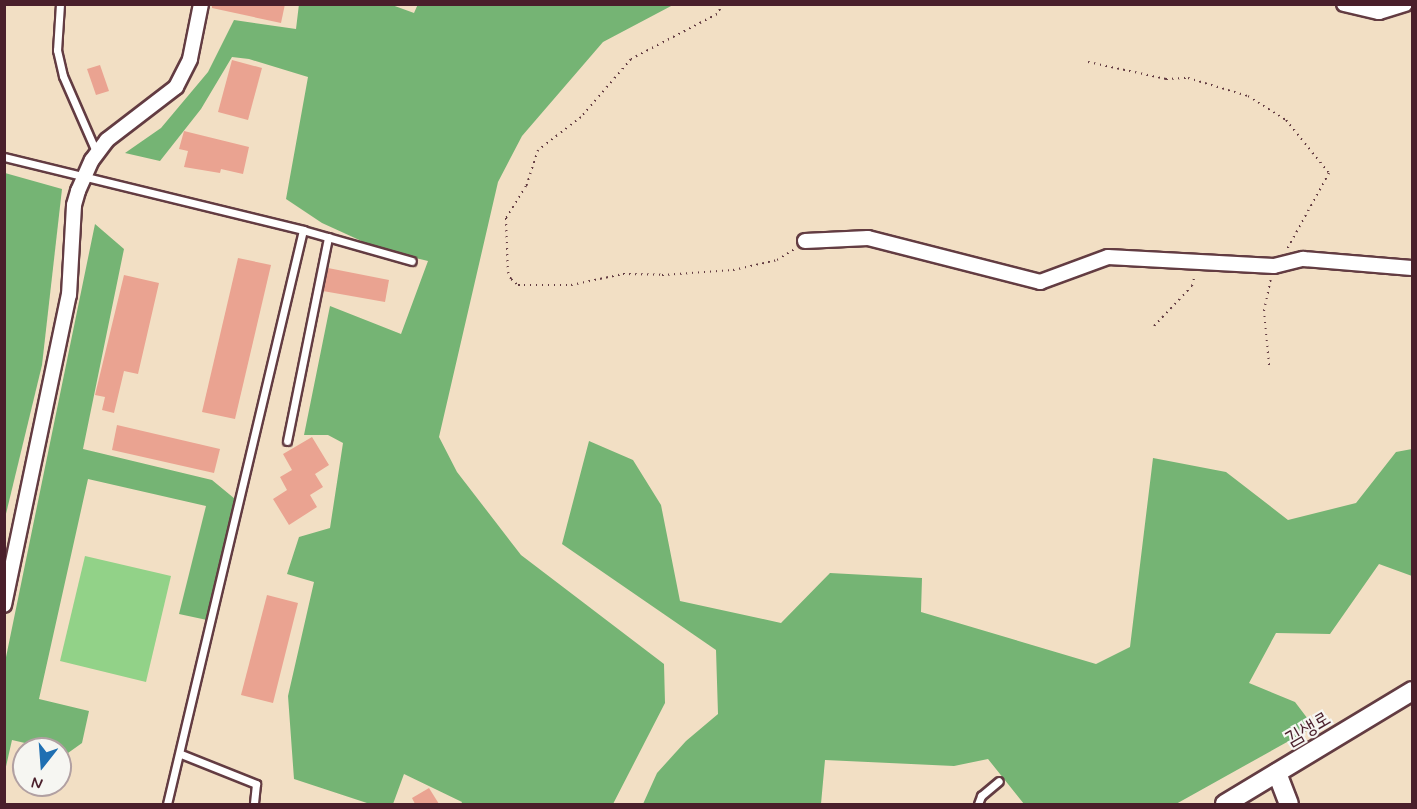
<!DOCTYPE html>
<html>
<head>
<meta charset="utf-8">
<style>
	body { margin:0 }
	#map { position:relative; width:1417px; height:809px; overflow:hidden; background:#f2dfc4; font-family:Mynerve,"Poor Story",sans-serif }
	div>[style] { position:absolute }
	.green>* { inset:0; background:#92d288 }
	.forest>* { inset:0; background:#75b474 }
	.building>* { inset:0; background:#eaa391 }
	.path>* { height:2px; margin-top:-1px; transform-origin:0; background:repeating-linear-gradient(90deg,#633c42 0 1.5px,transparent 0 6px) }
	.roads { filter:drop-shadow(2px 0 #633c42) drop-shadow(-2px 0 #633c42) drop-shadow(0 2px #633c42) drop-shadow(0 -2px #633c42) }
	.lane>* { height:7px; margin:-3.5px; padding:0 3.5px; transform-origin:3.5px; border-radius:3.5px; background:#fff }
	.street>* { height:14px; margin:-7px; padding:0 7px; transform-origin:7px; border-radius:7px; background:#fff }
	.secondary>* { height:18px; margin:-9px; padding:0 9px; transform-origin:9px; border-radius:9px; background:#fff }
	span { translate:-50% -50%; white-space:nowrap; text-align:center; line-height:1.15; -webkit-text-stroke:4.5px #f6f6f2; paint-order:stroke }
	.street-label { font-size:20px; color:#4a1f2b }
	.frame { position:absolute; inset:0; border:6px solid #4a1f2b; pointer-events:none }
	.north { position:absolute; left:12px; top:737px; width:60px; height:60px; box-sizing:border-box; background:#f6f6f2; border:2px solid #b1a0a2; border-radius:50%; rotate:197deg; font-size:16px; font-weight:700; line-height:24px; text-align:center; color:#4a1f2b }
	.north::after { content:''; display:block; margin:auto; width:21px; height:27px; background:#1f6fb2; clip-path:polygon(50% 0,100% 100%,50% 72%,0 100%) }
</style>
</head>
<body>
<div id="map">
	<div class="green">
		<i style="clip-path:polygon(85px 556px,171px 576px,146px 682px,60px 661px)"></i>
	</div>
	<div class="forest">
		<i style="clip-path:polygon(299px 4px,392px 5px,414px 13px,418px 4px,673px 5px,603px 42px,522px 136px,498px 182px,439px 437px,457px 472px,521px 555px,664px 664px,665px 703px,613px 804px,461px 804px,462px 802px,404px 774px,393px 804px,370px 804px,294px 779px,288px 696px,314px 582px,287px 574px,299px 537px,330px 528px,343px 443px,328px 435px,304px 435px,330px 306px,401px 334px,428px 261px,379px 249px,322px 223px,286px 199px,308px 77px,249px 59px,232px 57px,201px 109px,160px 161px,125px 153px,161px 128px,208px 72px,234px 20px,296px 29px)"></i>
		<i style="clip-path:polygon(5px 173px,62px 189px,42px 365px,5px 518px)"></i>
		<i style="clip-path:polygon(95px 224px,124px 249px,83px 449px,212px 480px,235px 499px,207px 620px,179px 614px,206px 506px,88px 479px,39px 699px,89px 711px,82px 743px,68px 753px,12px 740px,5px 771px,5px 662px)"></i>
		<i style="clip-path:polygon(589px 441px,633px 460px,661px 505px,680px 601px,781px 623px,830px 573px,922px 578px,921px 612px,1096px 664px,1130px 647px,1153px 458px,1226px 472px,1288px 520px,1356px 503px,1396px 452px,1412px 449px,1412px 576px,1379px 564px,1330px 634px,1276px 633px,1249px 683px,1295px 702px,1314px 727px,1176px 804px,1024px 804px,988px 759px,954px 766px,825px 760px,821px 804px,643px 804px,657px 773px,686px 741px,718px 714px,716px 650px,562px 544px)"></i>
	</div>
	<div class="building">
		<i style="clip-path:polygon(212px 4px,285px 4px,281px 23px,212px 8px)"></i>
		<i style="clip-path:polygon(232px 60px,262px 68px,248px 120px,218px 112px)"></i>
		<i style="clip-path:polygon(100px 65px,109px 91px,96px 95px,87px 69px)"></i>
		<i style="clip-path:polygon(184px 131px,249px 147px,243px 174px,221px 169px,220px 173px,184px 167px,188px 151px,179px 149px)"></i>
		<i style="clip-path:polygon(238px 258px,271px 265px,235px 419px,202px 412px)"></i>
		<i style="clip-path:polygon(328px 268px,389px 280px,385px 302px,323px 291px)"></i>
		<i style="clip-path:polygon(124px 275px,159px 283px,138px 374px,124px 371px,114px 413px,102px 410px,105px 397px,95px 395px)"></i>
		<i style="clip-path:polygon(117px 425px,220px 449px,214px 473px,112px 450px)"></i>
		<i style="clip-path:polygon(312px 437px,329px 465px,315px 474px,323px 487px,310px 495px,317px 507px,289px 525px,273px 499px,287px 490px,280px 477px,292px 470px,283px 454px)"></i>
		<i style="clip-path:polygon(267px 595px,298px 603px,273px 703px,241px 695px)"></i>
		<i style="clip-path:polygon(429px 788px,439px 804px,415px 804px,412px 798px)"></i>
	</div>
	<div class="path">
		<i style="left:723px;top:4px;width:12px;rotate:121deg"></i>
		<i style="left:717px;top:14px;width:97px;rotate:152.4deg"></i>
		<i style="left:631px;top:59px;width:77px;rotate:130.8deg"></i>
		<i style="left:581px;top:117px;width:54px;rotate:142.5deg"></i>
		<i style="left:538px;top:150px;width:38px;rotate:108deg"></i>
		<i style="left:526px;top:186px;width:38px;rotate:122deg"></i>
		<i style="left:506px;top:218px;width:54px;rotate:87.9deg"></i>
		<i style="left:508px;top:272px;width:8px;rotate:67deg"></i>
		<i style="left:511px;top:279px;width:9px;rotate:41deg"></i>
		<i style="left:518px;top:285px;width:53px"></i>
		<i style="left:571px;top:285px;width:53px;rotate:-11.9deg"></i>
		<i style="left:623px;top:274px;width:39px;rotate:1deg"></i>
		<i style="left:662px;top:275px;width:71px;rotate:-4deg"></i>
		<i style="left:733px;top:270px;width:45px;rotate:-12.8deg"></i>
		<i style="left:777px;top:260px;width:22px;rotate:-32deg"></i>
		<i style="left:1088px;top:62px;width:80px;rotate:12.3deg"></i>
		<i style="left:1166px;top:79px;width:22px;rotate:-3deg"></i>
		<i style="left:1188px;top:78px;width:63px;rotate:16.7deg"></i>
		<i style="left:1248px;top:96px;width:45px;rotate:32.3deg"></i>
		<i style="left:1286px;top:120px;width:68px;rotate:50.9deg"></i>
		<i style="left:1329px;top:173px;width:87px;rotate:118.9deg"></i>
		<i style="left:1154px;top:326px;width:55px;rotate:-46.5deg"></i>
		<i style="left:1192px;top:286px;width:11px;rotate:-75deg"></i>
		<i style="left:1269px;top:365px;width:54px;rotate:-95.3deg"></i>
		<i style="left:1264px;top:311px;width:35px;rotate:-78deg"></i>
	</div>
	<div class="roads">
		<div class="lane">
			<i style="left:60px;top:4px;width:46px;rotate:93.7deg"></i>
			<i style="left:57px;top:50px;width:27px;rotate:77deg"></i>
			<i style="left:63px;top:76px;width:85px;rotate:66.4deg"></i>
			<i style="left:4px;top:157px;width:308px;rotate:13.7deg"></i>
			<i style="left:303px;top:230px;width:590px;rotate:103.33deg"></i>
			<i style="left:303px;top:230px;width:113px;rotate:15.9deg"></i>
			<i style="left:287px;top:441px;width:208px;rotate:-78.6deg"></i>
			<i style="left:181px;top:754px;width:81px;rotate:21.8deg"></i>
			<i style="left:256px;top:784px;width:20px;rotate:96deg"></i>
			<i style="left:978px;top:804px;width:9px;rotate:-69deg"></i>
			<i style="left:981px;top:796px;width:23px;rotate:-40deg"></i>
		</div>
		<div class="street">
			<i style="left:1344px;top:4px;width:36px;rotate:13deg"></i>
			<i style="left:1379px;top:12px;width:27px;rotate:-17deg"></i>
			<i style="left:805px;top:241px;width:63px;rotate:-2.7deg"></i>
			<i style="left:868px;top:238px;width:178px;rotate:14.3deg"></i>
			<i style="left:1040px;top:282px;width:72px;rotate:-20.2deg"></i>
			<i style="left:1108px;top:257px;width:166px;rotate:3.1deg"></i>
			<i style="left:1274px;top:266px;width:30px;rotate:-14deg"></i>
			<i style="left:1303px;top:259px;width:109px;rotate:4.7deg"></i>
			<i style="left:4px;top:605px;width:317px;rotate:-78.2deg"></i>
			<i style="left:69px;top:295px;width:90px;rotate:-86.8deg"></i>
			<i style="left:74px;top:205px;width:15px;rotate:-74deg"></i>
			<i style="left:78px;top:191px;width:34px;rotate:-66deg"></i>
			<i style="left:92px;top:160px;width:25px;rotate:-53deg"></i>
			<i style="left:107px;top:140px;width:87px;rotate:-37.5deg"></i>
			<i style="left:176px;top:87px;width:31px;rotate:-63deg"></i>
			<i style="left:190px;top:59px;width:56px;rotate:-78.7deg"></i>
		</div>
		<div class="secondary">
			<i style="left:1277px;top:773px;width:33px;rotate:69deg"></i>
			<i style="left:1225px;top:804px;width:218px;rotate:-31.1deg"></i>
		</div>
	</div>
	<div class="street-label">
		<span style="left:1308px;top:729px;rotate:-30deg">김생로</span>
	</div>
	<div class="frame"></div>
	<div class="north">N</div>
</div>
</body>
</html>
